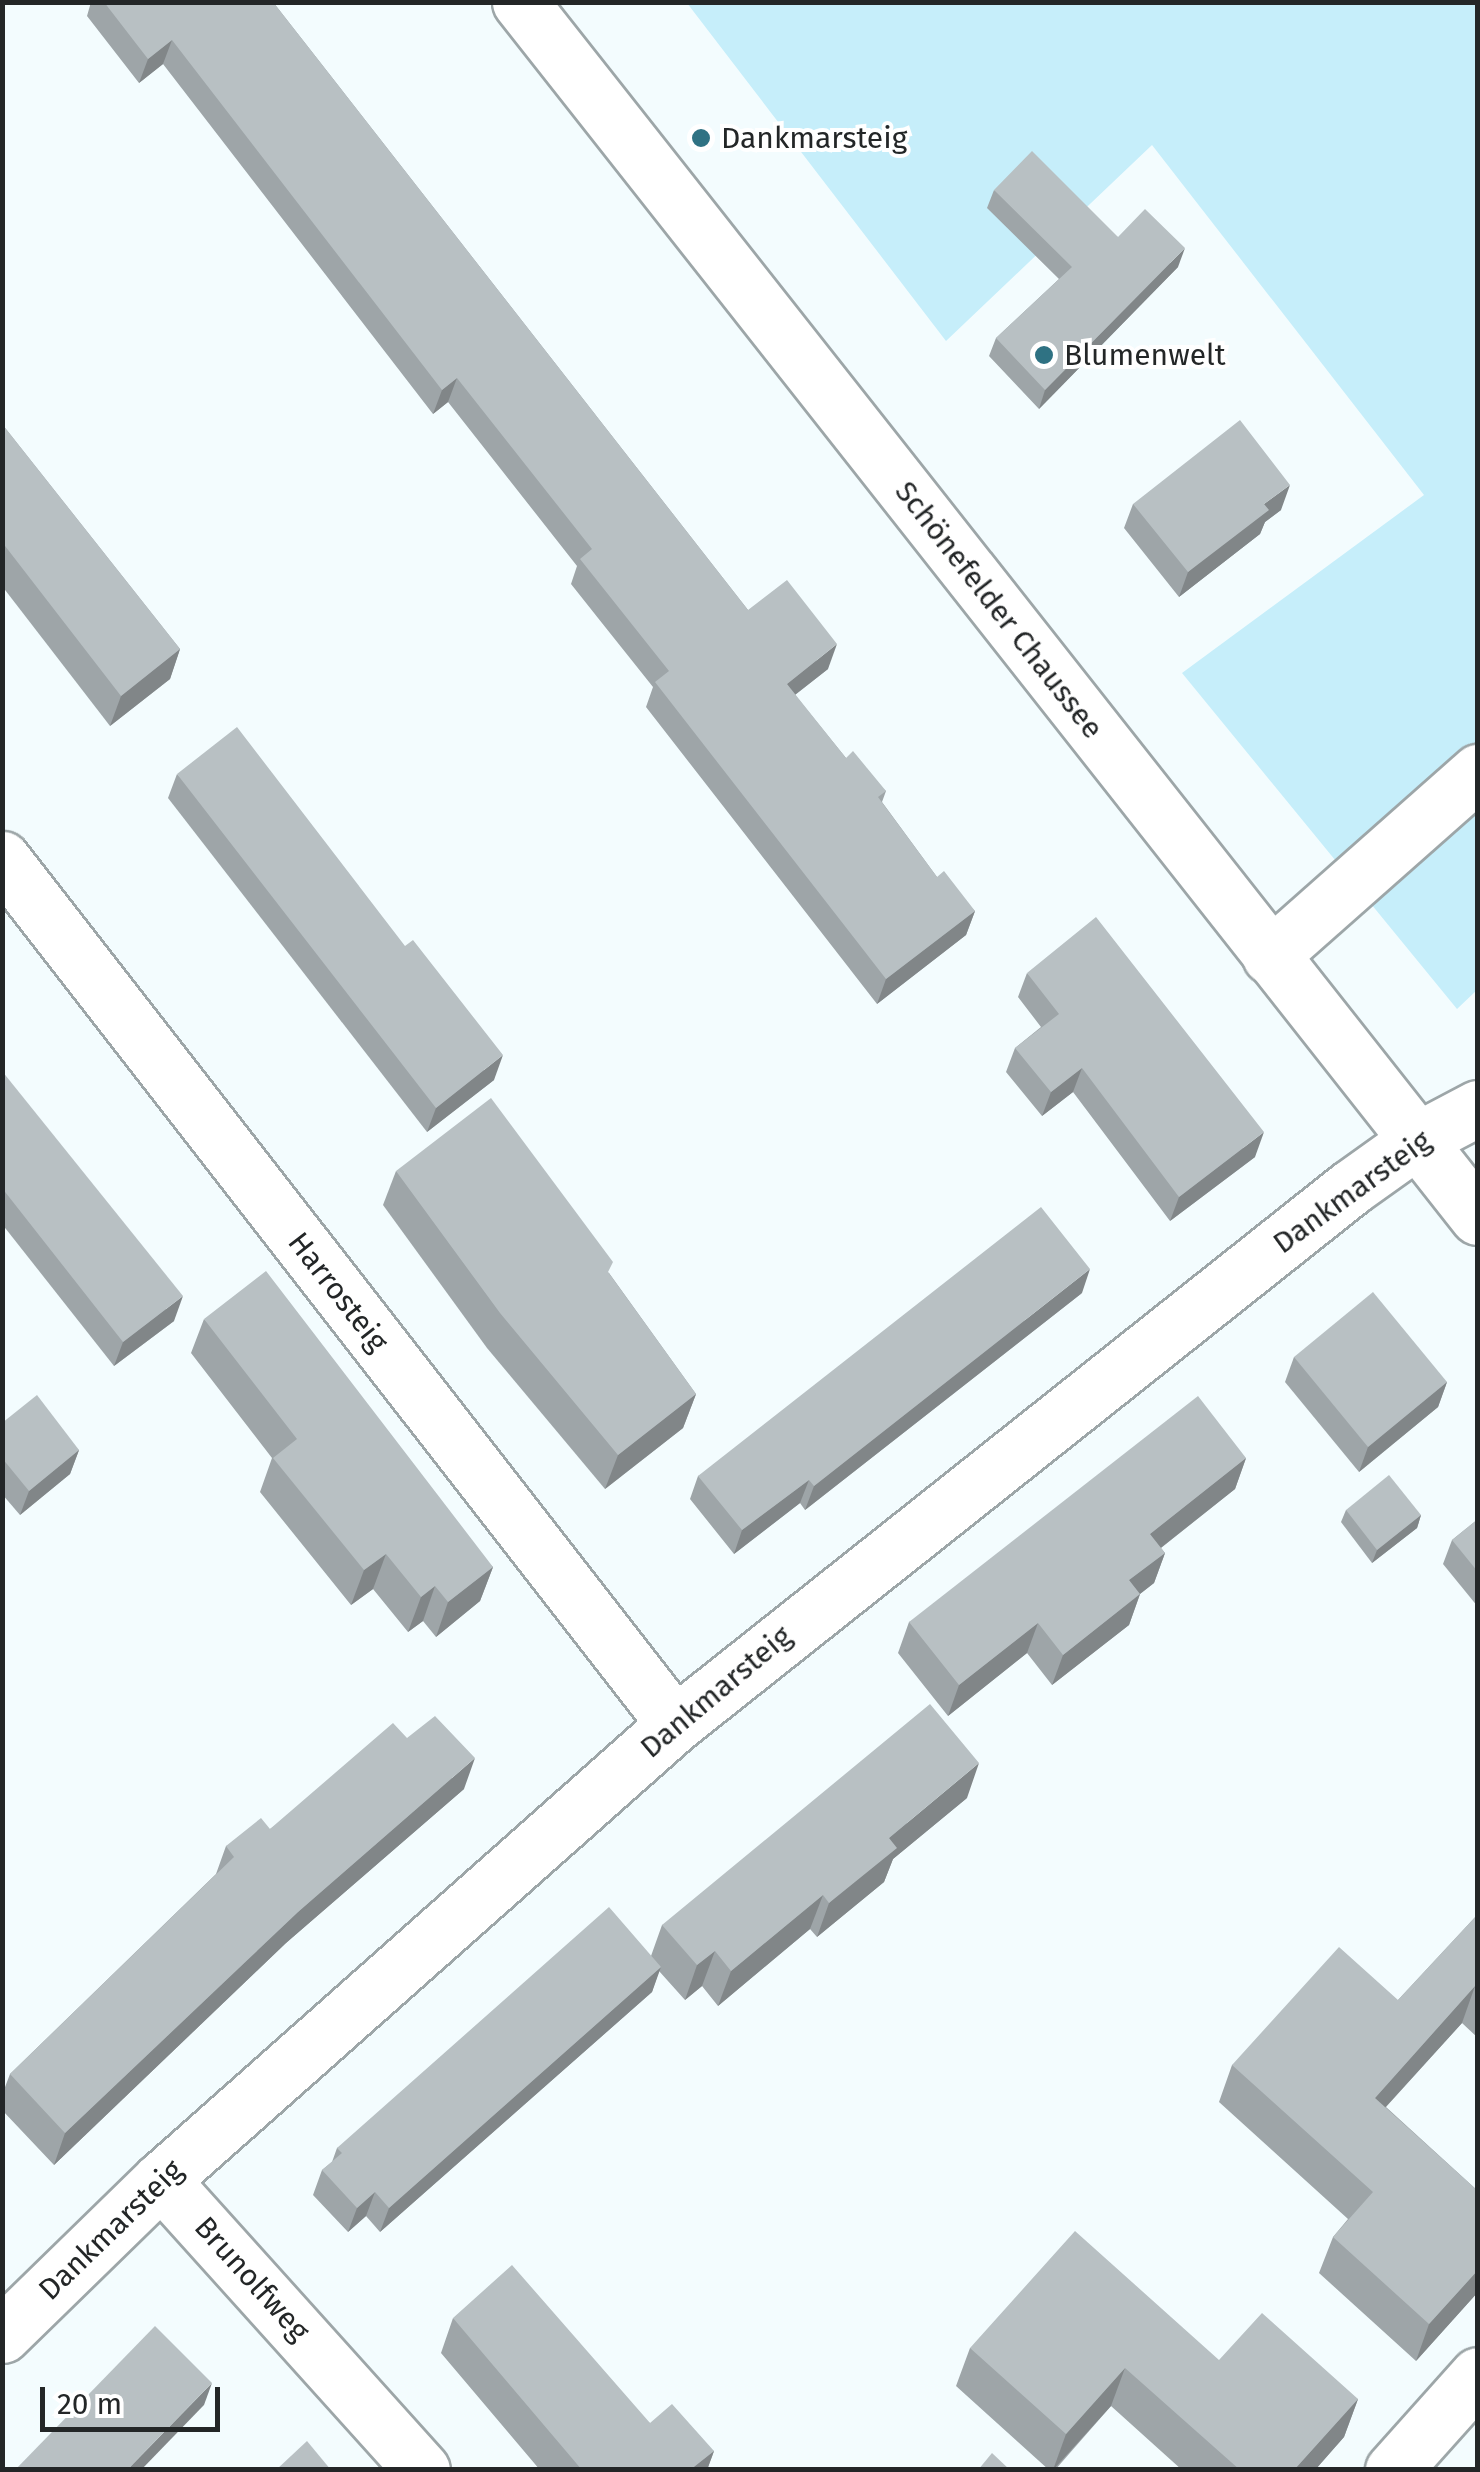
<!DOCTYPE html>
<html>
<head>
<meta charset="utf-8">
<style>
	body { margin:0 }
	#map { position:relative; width:1480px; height:2472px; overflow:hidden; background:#f3fcfe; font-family:"Fira Sans",sans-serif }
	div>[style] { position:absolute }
	.green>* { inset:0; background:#c6eefa }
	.roads { filter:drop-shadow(2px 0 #9da6a8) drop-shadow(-2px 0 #9da6a8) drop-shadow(0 2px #9da6a8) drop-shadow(0 -2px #9da6a8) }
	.minor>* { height:55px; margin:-27.5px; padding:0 27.5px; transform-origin:27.5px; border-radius:27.5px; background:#fff }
	.major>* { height:55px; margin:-27.5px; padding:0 27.5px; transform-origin:27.5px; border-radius:27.5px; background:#fff }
	.wall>* { inset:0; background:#9ea5a8 }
	.shaded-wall>* { inset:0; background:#818688 }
	.building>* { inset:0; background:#b8c0c3 }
	.dots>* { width:28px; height:28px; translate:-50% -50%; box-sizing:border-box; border:5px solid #fff; border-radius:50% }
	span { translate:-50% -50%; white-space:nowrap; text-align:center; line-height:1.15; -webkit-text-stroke:8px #fff; paint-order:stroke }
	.poi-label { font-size:30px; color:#232627 }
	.left { translate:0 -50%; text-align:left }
	.street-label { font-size:30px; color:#232627 }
	.frame { position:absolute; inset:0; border:5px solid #232627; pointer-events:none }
	.scale { position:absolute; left:40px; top:2387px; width:180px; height:45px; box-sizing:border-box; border:5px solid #232627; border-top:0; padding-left:12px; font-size:30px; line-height:35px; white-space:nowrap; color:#232627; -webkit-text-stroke:8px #fff; paint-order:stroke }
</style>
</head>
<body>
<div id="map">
	<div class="green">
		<i style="clip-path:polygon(687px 3px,1477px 3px,1478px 989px,1457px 1009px,1182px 673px,1424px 495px,1152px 145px,946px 341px)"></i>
	</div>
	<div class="roads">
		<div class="minor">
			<i style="left:2px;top:859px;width:1096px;rotate:52.12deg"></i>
			<i style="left:1270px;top:956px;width:278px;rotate:-41.5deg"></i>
			<i style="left:161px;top:2180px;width:390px;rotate:48deg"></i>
			<i style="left:2px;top:2335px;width:222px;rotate:-44.3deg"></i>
			<i style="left:161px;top:2180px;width:687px;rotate:-41.58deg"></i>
			<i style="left:675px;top:1724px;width:862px;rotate:-38.45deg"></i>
			<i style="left:1350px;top:1188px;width:82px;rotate:-35.6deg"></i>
			<i style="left:1417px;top:1140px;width:69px;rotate:-27.7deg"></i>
			<i style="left:1393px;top:2470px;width:127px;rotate:-48.2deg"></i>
		</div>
		<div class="major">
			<i style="left:520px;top:2px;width:1547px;rotate:51.75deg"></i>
		</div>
	</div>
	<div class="wall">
		<i style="clip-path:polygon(91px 2px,273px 2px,748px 610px,828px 669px,795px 695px,846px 758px,886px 791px,882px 802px,937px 877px,975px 911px,966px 935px,877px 1004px,646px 707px,653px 687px,571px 584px,577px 566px,448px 402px,433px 414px,163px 64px,139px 83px,87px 16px)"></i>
		<i style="clip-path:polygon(994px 190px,1118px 237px,1178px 267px,1039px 409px,989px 356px,996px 338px,1059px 279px,987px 208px)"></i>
		<i style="clip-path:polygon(2px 424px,180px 649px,170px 679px,110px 726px,2px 586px)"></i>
		<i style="clip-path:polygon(1133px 504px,1281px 510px,1265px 522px,1260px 534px,1179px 597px,1124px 528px)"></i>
		<i style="clip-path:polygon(177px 774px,494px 1080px,427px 1132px,168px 798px)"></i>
		<i style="clip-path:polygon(1027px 973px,1255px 1157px,1170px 1221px,1073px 1092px,1042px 1116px,1006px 1072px,1015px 1048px,1041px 1027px,1018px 997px)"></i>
		<i style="clip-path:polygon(2px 1071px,174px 1321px,114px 1366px,2px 1224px)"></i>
		<i style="clip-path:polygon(396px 1171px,609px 1273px,696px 1394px,683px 1428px,605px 1489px,487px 1348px,383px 1205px)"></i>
		<i style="clip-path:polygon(1082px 1293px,805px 1510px,800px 1503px,734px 1554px,690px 1499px,698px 1476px)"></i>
		<i style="clip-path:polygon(204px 1319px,493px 1567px,480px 1601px,436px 1637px,423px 1621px,408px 1632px,373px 1589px,351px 1605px,260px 1492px,272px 1458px,191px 1353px)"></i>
		<i style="clip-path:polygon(1294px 1357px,1447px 1382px,1438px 1407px,1359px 1472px,1285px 1382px)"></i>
		<i style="clip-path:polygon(2px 1423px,79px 1450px,70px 1474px,20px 1515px,2px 1494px)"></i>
		<i style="clip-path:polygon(1246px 1458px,1235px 1489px,1161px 1548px,1165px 1553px,1154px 1583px,1140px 1594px,1129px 1625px,1052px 1685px,1027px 1653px,948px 1716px,898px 1653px,909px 1622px)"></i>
		<i style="clip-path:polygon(1346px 1510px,1421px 1515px,1417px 1528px,1372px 1563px,1341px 1522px)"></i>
		<i style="clip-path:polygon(1478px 1519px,1478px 1607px,1443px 1564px,1452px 1540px)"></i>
		<i style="clip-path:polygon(407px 1738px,464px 1789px,286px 1943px,54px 2165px,2px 2110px,2px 2095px,10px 2074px,216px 1874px,226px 1846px,270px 1829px)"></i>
		<i style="clip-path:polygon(967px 1798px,893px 1859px,884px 1882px,817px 1937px,810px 1929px,718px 2006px,702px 1986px,685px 2000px,659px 1971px,652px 1992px,380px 2232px,366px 2216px,348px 2232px,313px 2195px,322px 2170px,332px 2162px,337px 2148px,651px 1956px,662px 1925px)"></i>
		<i style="clip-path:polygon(1478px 1914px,1478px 2038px,1462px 2023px,1386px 2107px,1478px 2191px,1478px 2292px,1416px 2361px,1319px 2273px,1333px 2237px,1348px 2219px,1219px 2102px,1232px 2065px,1398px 2000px)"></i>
		<i style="clip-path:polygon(453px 2318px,650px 2423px,714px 2451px,707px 2470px,540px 2470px,441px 2353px)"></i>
		<i style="clip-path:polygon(970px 2348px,1219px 2360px,1358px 2399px,1344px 2437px,1315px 2470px,1182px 2470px,1111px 2406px,1055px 2470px,1049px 2470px,956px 2386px)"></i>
	</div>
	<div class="shaded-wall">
		<i style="clip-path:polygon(172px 40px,163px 64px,139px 83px,148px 59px)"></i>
		<i style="clip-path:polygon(1185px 248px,1178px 267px,1039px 409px,1045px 390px)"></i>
		<i style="clip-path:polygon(457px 378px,448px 402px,433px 414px,442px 390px)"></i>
		<i style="clip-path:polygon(1290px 485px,1281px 510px,1265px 522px,1260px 534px,1179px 597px,1188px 572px,1264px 504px)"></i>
		<i style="clip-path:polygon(837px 644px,828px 669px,778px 708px,787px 684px)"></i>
		<i style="clip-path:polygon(180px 649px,170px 679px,110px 726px,121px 696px)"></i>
		<i style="clip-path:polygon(975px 911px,966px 935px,877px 1004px,886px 979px)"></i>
		<i style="clip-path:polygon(503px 1055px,494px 1080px,427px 1132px,436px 1108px)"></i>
		<i style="clip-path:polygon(1082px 1068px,1073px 1092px,1042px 1116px,1051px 1092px)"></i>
		<i style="clip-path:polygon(1264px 1132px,1255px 1157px,1170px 1221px,1179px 1197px)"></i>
		<i style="clip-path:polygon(1090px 1269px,1082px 1293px,805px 1510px,814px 1486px)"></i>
		<i style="clip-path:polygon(183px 1296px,174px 1321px,114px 1366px,123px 1342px)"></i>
		<i style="clip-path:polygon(1447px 1382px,1438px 1407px,1359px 1472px,1368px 1447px)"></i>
		<i style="clip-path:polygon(696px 1394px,683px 1428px,605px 1489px,618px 1455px)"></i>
		<i style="clip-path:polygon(79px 1450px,70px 1474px,20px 1515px,29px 1491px)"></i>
		<i style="clip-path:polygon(1246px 1458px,1235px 1489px,1139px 1565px,1150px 1534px)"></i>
		<i style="clip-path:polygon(809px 1480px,800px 1503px,734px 1554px,742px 1530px)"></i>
		<i style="clip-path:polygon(1421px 1515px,1417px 1528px,1372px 1563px,1377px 1550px)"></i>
		<i style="clip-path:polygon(1165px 1553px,1154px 1583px,1118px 1611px,1129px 1580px)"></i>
		<i style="clip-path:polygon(386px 1554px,373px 1589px,351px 1605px,364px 1570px)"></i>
		<i style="clip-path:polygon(493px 1567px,480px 1601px,436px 1637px,448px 1602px)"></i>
		<i style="clip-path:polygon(435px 1586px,423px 1621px,408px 1632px,421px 1597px)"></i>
		<i style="clip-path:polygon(1140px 1594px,1129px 1625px,1052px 1685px,1063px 1655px)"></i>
		<i style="clip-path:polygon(1038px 1623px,1027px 1653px,948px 1716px,959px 1685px)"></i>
		<i style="clip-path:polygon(475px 1758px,464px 1789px,286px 1943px,54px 2165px,65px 2133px,298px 1912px)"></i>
		<i style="clip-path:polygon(979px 1763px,967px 1798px,893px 1859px,884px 1882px,817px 1937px,829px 1903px,889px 1838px)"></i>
		<i style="clip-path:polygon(823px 1895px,810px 1929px,718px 2006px,731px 1971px)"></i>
		<i style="clip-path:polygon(715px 1951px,702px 1986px,685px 2000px,697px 1965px)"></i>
		<i style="clip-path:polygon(661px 1967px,652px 1992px,380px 2232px,389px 2208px)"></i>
		<i style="clip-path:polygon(1475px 1986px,1462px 2023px,1361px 2134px,1375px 2098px)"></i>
		<i style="clip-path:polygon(375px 2192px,366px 2216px,348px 2232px,357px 2208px)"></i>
		<i style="clip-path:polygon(1478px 2270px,1478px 2292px,1416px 2361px,1429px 2324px)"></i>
		<i style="clip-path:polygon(1125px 2368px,1111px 2406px,1053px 2470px,1066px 2434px)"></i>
		<i style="clip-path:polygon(212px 2383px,204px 2405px,141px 2470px,127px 2470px)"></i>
		<i style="clip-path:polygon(1358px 2399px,1344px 2437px,1315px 2470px,1294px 2470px)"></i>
		<i style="clip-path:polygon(714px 2451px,707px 2470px,690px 2470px)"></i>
	</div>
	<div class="building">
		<i style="clip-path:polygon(104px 2px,273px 2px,748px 610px,787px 580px,837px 644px,787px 684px,846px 758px,853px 751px,886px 791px,878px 797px,937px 877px,944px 871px,975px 911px,886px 979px,655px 682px,669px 671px,580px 559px,592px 549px,457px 378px,442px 390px,172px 40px,148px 59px)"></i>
		<i style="clip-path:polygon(1032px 151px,1118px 237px,1145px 209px,1185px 248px,1045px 390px,996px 338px,1072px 267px,994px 190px)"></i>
		<i style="clip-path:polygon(1240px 420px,1290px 485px,1264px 504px,1269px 510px,1188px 572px,1133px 504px)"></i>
		<i style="clip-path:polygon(2px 424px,180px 649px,121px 696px,2px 542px)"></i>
		<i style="clip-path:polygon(237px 727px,405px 946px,413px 940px,503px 1055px,436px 1108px,177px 774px)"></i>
		<i style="clip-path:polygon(1096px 917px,1264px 1132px,1179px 1197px,1082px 1068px,1051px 1092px,1015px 1048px,1059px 1014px,1027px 973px)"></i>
		<i style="clip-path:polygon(2px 1071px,183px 1296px,123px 1342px,2px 1188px)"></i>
		<i style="clip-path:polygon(491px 1098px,613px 1262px,608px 1272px,696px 1394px,618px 1455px,500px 1313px,396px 1171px)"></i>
		<i style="clip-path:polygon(1041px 1207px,1090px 1269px,814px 1486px,809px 1480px,742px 1530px,698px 1476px)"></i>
		<i style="clip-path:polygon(266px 1271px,493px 1567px,448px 1602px,435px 1586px,421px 1597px,386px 1554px,364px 1570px,273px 1458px,297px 1439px,204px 1319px)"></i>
		<i style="clip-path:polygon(1373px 1292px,1447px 1382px,1368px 1447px,1294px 1357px)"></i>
		<i style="clip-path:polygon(37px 1395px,79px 1450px,29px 1491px,2px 1458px,2px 1423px)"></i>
		<i style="clip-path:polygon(1198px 1396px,1246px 1458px,1150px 1534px,1165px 1553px,1129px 1580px,1140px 1594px,1063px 1655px,1038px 1623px,959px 1685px,909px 1622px)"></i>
		<i style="clip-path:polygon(1389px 1475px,1421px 1515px,1377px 1550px,1346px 1510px)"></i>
		<i style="clip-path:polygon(1478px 1519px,1478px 1572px,1452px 1540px)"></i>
		<i style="clip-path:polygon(930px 1704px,979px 1763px,889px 1838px,897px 1848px,829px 1903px,823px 1895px,731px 1971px,715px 1951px,697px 1965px,662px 1925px)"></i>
		<i style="clip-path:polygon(435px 1716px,475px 1758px,298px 1912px,65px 2133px,10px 2074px,234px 1857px,226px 1846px,261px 1818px,270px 1829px,393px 1723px,407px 1738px)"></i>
		<i style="clip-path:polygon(609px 1907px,661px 1967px,389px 2208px,375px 2192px,357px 2208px,322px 2170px,342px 2153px,337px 2148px)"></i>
		<i style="clip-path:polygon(1478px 1914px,1478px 1988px,1475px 1986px,1375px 2098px,1478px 2191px,1478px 2270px,1429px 2324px,1333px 2237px,1373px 2192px,1232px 2065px,1339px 1947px,1398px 2000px)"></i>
		<i style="clip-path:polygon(1075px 2231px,1219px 2360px,1262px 2313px,1358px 2399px,1294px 2470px,1240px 2470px,1125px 2368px,1066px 2434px,970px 2348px)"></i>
		<i style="clip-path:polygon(512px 2265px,650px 2423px,672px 2404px,714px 2451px,690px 2470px,582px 2470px,453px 2318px)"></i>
		<i style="clip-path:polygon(155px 2326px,212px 2383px,127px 2470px,15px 2470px)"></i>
		<i style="clip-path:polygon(307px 2441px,331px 2470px,276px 2470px)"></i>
		<i style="clip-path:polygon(992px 2453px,1010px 2470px,978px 2470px)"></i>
	</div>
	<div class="dots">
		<i style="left:701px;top:138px;background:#2f7283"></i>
		<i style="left:1044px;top:355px;background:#2f7283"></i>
	</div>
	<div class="poi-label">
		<span class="left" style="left:721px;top:138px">Dankmarsteig</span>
		<span class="left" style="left:1064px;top:355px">Blumenwelt</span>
	</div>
	<div class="street-label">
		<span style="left:999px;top:610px;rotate:52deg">Schönefelder Chaussee</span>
		<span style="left:1352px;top:1192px;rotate:-36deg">Dankmarsteig</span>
		<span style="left:338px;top:1292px;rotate:52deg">Harrosteig</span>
		<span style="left:716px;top:1692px;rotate:-40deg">Dankmarsteig</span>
		<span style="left:111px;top:2230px;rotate:-44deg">Dankmarsteig</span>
		<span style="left:252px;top:2279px;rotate:48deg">Brunolfweg</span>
	</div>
	<div class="frame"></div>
	<div class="scale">20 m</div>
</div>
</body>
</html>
